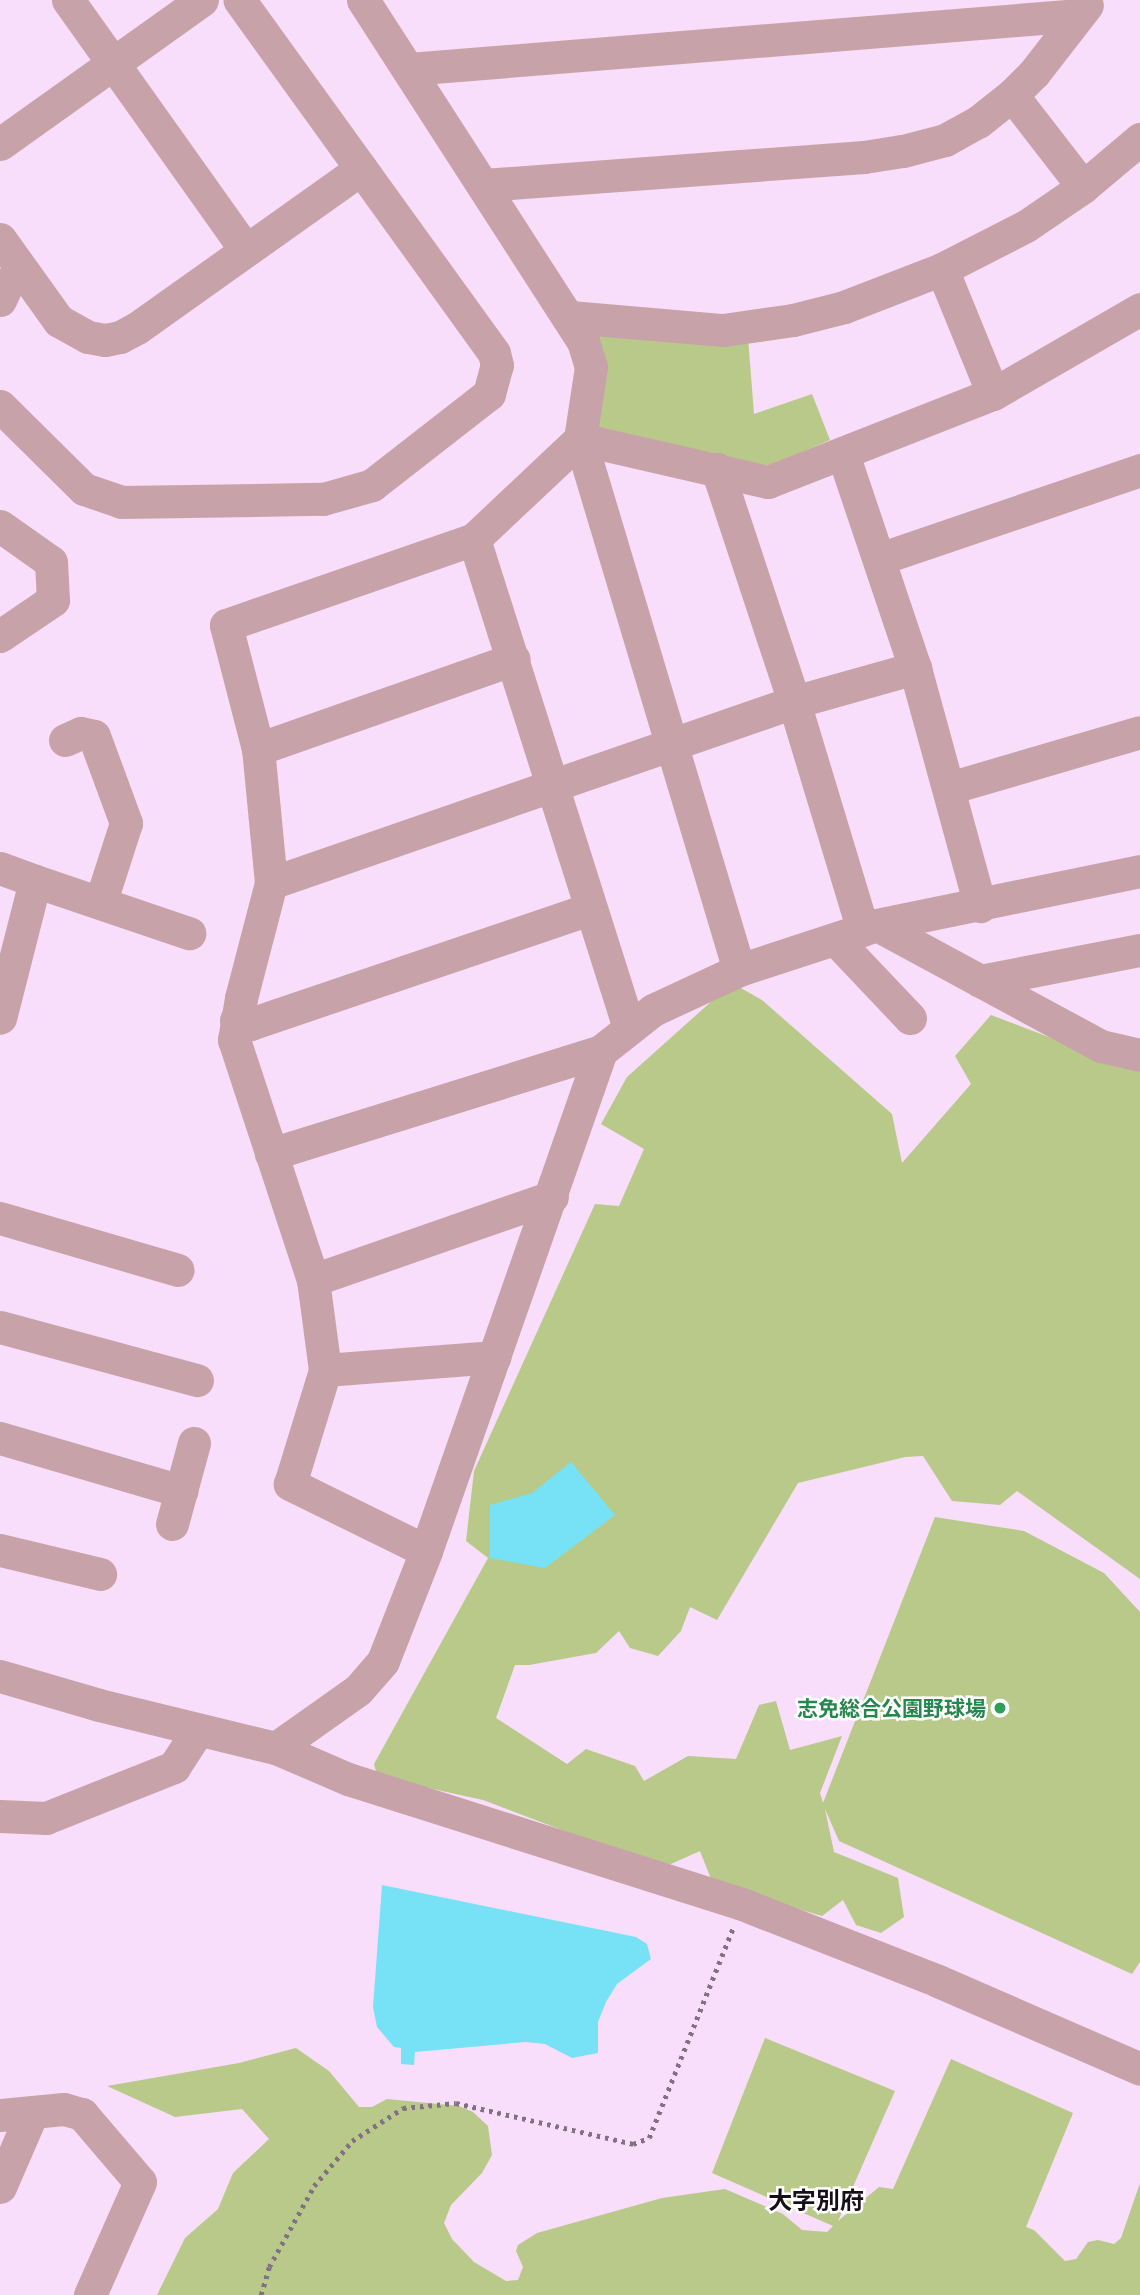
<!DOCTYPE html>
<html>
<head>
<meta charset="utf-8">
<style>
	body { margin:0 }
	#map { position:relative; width:1140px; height:2295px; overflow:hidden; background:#f8defa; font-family:Commissioner,"Noto Sans JP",sans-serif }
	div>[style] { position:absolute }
	.green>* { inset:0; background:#b9c989 }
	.water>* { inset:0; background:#77e2f6 }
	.path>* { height:4.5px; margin-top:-2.25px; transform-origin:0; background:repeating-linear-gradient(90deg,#817182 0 3.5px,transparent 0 8.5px) }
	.minor>* { height:33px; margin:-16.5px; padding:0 16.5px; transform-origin:16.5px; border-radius:16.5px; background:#c8a2a9 }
	.dots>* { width:19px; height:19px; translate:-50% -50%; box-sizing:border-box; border:4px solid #fff; border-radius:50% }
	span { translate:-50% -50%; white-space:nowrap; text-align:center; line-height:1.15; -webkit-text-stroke:5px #fff; paint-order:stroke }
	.leisure-label { font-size:21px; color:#27864d; font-weight:700 }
	.right { translate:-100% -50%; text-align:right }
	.quarter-label { font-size:24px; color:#170f18; font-weight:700 }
</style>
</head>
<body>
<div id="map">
	<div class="green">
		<i style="clip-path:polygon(591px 332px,748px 337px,754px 414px,812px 394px,830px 440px,772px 465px,751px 466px,588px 433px)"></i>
		<i style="clip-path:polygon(732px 983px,762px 1000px,892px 1114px,902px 1163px,971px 1084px,955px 1056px,991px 1015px,1140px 1072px,1140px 1579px,1017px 1491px,1000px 1505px,952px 1501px,923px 1456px,905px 1457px,798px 1483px,717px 1620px,690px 1607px,681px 1631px,658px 1656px,630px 1648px,619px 1631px,596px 1653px,529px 1665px,515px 1665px,496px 1718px,567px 1764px,586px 1749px,635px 1766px,644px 1781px,688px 1756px,736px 1759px,759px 1705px,776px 1701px,790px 1750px,842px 1736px,820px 1793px,823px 1803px,935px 1517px,1024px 1531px,1104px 1573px,1140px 1612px,1140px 1962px,1132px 1974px,839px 1841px,825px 1809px,834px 1852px,898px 1878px,904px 1917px,881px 1933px,856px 1925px,843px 1900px,822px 1916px,713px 1884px,700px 1851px,662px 1868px,483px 1800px,424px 1787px,384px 1801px,374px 1764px,488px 1558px,466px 1541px,474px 1471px,595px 1204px,619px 1206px,644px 1149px,601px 1124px,627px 1077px)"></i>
		<i style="clip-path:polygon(765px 2038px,895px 2091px,838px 2221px,879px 2187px,893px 2189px,951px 2059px,1073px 2113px,1026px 2227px,1034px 2230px,1065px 2261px,1076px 2259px,1088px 2242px,1098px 2240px,1114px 2244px,1121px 2238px,1140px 2183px,1140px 2295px,157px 2295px,185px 2238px,218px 2209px,233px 2173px,269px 2139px,242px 2109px,175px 2117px,107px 2086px,239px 2063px,296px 2048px,329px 2071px,359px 2107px,372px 2107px,387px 2099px,459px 2106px,473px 2112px,488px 2126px,492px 2155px,482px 2173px,451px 2205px,444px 2223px,452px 2239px,474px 2262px,506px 2281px,518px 2280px,523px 2267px,516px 2251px,518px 2245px,537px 2233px,662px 2198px,725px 2189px,783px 2214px,802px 2230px,827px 2232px,833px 2226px,712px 2173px)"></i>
	</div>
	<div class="water">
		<i style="clip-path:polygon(571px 1462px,615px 1515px,545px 1568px,490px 1558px,490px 1505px,532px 1493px)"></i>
		<i style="clip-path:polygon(382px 1885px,636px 1937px,647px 1944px,651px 1959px,617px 1984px,606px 2002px,598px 2022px,598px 2053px,572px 2058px,545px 2044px,526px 2042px,415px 2052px,414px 2065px,401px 2064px,401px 2048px,394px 2047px,377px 2027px,373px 2007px)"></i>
	</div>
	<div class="path">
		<i style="left:261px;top:2295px;width:29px;rotate:-74deg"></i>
		<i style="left:269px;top:2267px;width:93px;rotate:-60.9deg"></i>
		<i style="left:314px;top:2186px;width:59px;rotate:-49.8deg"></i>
		<i style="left:352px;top:2141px;width:61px;rotate:-32.9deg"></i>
		<i style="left:403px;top:2108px;width:53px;rotate:-5.4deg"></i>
		<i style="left:456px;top:2103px;width:182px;rotate:13deg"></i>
		<i style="left:633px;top:2144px;width:17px;rotate:-21deg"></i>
		<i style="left:649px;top:2138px;width:226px;rotate:-68.2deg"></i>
	</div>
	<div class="minor">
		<i style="left:68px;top:0;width:305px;rotate:54.6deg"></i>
		<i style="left:363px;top:0;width:406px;rotate:57.2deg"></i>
		<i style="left:583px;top:341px;width:27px;rotate:73deg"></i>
		<i style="left:591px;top:367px;width:73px;rotate:98.7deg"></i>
		<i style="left:580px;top:439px;width:554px;rotate:73.33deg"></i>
		<i style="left:409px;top:69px;width:671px;rotate:-4.61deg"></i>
		<i style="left:1012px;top:95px;width:116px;rotate:52.3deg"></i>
		<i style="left:0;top:144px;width:248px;rotate:-35.5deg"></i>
		<i style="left:483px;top:185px;width:382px;rotate:-4.2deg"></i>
		<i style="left:864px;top:157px;width:39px;rotate:-9deg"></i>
		<i style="left:903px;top:151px;width:43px;rotate:-14.7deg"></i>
		<i style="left:945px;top:140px;width:38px;rotate:-29deg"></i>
		<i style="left:978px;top:122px;width:43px;rotate:-38.5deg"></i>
		<i style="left:1012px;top:95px;width:31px;rotate:-45deg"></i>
		<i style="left:1034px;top:73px;width:86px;rotate:-52.1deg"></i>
		<i style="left:0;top:239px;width:101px;rotate:54.3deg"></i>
		<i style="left:59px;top:321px;width:33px;rotate:29deg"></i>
		<i style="left:88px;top:337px;width:17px;rotate:10deg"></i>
		<i style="left:105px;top:340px;width:15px;rotate:-11deg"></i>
		<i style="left:120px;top:337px;width:19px;rotate:-28deg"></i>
		<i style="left:137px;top:328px;width:275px;rotate:-35.4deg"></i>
		<i style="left:942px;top:269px;width:135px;rotate:67.8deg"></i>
		<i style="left:0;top:300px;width:19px;rotate:-65deg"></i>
		<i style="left:8px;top:283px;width:19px;rotate:-36deg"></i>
		<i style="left:570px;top:317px;width:154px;rotate:4.9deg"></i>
		<i style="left:723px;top:330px;width:71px;rotate:-8.1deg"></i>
		<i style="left:793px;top:320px;width:53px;rotate:-14.3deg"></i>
		<i style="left:844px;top:307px;width:105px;rotate:-21.2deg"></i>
		<i style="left:942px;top:269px;width:94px;rotate:-27.1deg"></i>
		<i style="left:1026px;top:226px;width:69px;rotate:-34.4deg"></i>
		<i style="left:1083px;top:187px;width:75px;rotate:-40.1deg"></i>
		<i style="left:0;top:406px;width:118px;rotate:44.7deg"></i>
		<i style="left:84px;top:489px;width:39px;rotate:19deg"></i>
		<i style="left:121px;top:502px;width:202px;rotate:-0.9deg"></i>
		<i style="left:323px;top:499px;width:51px;rotate:-15.9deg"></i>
		<i style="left:372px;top:485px;width:148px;rotate:-37.9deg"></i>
		<i style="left:489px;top:394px;width:30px;rotate:-75deg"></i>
		<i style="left:497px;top:365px;width:12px;rotate:-104deg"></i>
		<i style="left:494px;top:353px;width:435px;rotate:-125.8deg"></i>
		<i style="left:580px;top:439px;width:193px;rotate:12.9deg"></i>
		<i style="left:768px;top:482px;width:242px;rotate:-21.4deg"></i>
		<i style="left:993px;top:394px;width:170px;rotate:-30deg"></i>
		<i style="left:843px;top:454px;width:226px;rotate:71.4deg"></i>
		<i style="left:915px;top:668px;width:247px;rotate:74.7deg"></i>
		<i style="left:717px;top:469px;width:245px;rotate:71.7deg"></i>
		<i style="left:794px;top:702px;width:238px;rotate:73.2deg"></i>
		<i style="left:0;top:526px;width:62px;rotate:35.2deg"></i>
		<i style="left:51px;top:562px;width:38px;rotate:87deg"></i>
		<i style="left:53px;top:600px;width:64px;rotate:145.8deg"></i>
		<i style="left:474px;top:539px;width:513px;rotate:72.41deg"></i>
		<i style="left:879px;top:559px;width:276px;rotate:-18.8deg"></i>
		<i style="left:65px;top:740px;width:17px;rotate:-24deg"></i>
		<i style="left:81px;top:733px;width:13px;rotate:13deg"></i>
		<i style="left:94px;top:736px;width:93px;rotate:69.8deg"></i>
		<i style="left:126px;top:823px;width:82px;rotate:107.8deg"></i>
		<i style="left:258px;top:749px;width:271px;rotate:-19.4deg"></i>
		<i style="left:949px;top:788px;width:199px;rotate:-16.3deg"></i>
		<i style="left:0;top:868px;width:37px;rotate:20deg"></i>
		<i style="left:35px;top:881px;width:141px;rotate:104.3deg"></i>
		<i style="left:35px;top:881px;width:163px;rotate:18.7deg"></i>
		<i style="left:271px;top:883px;width:553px;rotate:-19.09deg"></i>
		<i style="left:794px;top:702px;width:126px;rotate:-15.7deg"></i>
		<i style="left:877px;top:925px;width:255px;rotate:28.4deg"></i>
		<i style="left:1101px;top:1046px;width:40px;rotate:13deg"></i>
		<i style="left:835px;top:939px;width:109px;rotate:46.5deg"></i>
		<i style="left:980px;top:981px;width:163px;rotate:-11deg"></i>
		<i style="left:236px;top:1020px;width:15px;rotate:16deg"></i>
		<i style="left:250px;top:1024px;width:358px;rotate:-18.7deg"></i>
		<i style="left:271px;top:1154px;width:346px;rotate:-17.3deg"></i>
		<i style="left:601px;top:1051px;width:66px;rotate:-38.3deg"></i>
		<i style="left:653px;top:1010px;width:95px;rotate:-24.9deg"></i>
		<i style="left:739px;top:970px;width:145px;rotate:-18.1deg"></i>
		<i style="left:877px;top:925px;width:268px;rotate:-11.6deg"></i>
		<i style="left:0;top:1218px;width:185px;rotate:16.3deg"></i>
		<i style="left:313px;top:1280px;width:253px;rotate:-19.2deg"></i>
		<i style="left:0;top:1327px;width:204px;rotate:15.1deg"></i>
		<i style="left:325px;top:1370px;width:170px;rotate:-4.4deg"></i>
		<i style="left:0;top:1438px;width:189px;rotate:16.3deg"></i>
		<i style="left:172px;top:1524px;width:84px;rotate:-74.8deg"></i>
		<i style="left:0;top:1550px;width:103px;rotate:13.5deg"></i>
		<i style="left:426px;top:1551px;width:152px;rotate:-153.8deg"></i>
		<i style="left:290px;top:1484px;width:119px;rotate:-72.9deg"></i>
		<i style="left:325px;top:1370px;width:91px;rotate:-97.6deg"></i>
		<i style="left:313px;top:1280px;width:253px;rotate:-108.2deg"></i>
		<i style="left:234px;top:1040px;width:43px;rotate:-80.5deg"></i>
		<i style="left:241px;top:998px;width:119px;rotate:-75.4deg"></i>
		<i style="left:271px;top:883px;width:135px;rotate:-95.5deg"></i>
		<i style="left:258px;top:749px;width:128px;rotate:-104.5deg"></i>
		<i style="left:226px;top:625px;width:262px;rotate:-19.1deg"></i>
		<i style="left:474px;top:539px;width:146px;rotate:-43.3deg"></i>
		<i style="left:0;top:1676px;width:103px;rotate:16.3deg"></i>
		<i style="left:99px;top:1705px;width:182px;rotate:13.7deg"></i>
		<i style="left:276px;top:1748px;width:78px;rotate:23.3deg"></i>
		<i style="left:348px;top:1779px;width:413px;rotate:17.6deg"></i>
		<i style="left:742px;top:1904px;width:211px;rotate:21.4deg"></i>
		<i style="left:938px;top:1981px;width:220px;rotate:23.5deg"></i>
		<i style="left:276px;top:1748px;width:100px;rotate:-35.3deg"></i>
		<i style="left:358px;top:1690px;width:38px;rotate:-49deg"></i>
		<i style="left:383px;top:1661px;width:118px;rotate:-68.6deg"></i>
		<i style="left:426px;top:1551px;width:530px;rotate:-70.71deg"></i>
		<i style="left:0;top:1816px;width:46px;rotate:2.5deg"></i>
		<i style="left:46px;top:1818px;width:138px;rotate:-21.7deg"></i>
		<i style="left:174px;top:1767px;width:44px;rotate:-57deg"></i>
		<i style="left:0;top:2115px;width:64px;rotate:-5.4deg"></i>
		<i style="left:64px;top:2109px;width:19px;rotate:16deg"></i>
		<i style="left:82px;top:2114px;width:89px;rotate:49.5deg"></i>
		<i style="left:140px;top:2182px;width:124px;rotate:113.9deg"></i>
		<i style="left:0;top:2187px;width:81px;rotate:-66.6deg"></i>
	</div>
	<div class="dots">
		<i style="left:1000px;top:1708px;background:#2e9e5b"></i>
	</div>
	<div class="leisure-label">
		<span class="right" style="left:986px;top:1708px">志免総合公園野球場</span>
	</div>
	<div class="quarter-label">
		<span style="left:816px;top:2200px">大字別府</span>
	</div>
</div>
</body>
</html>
